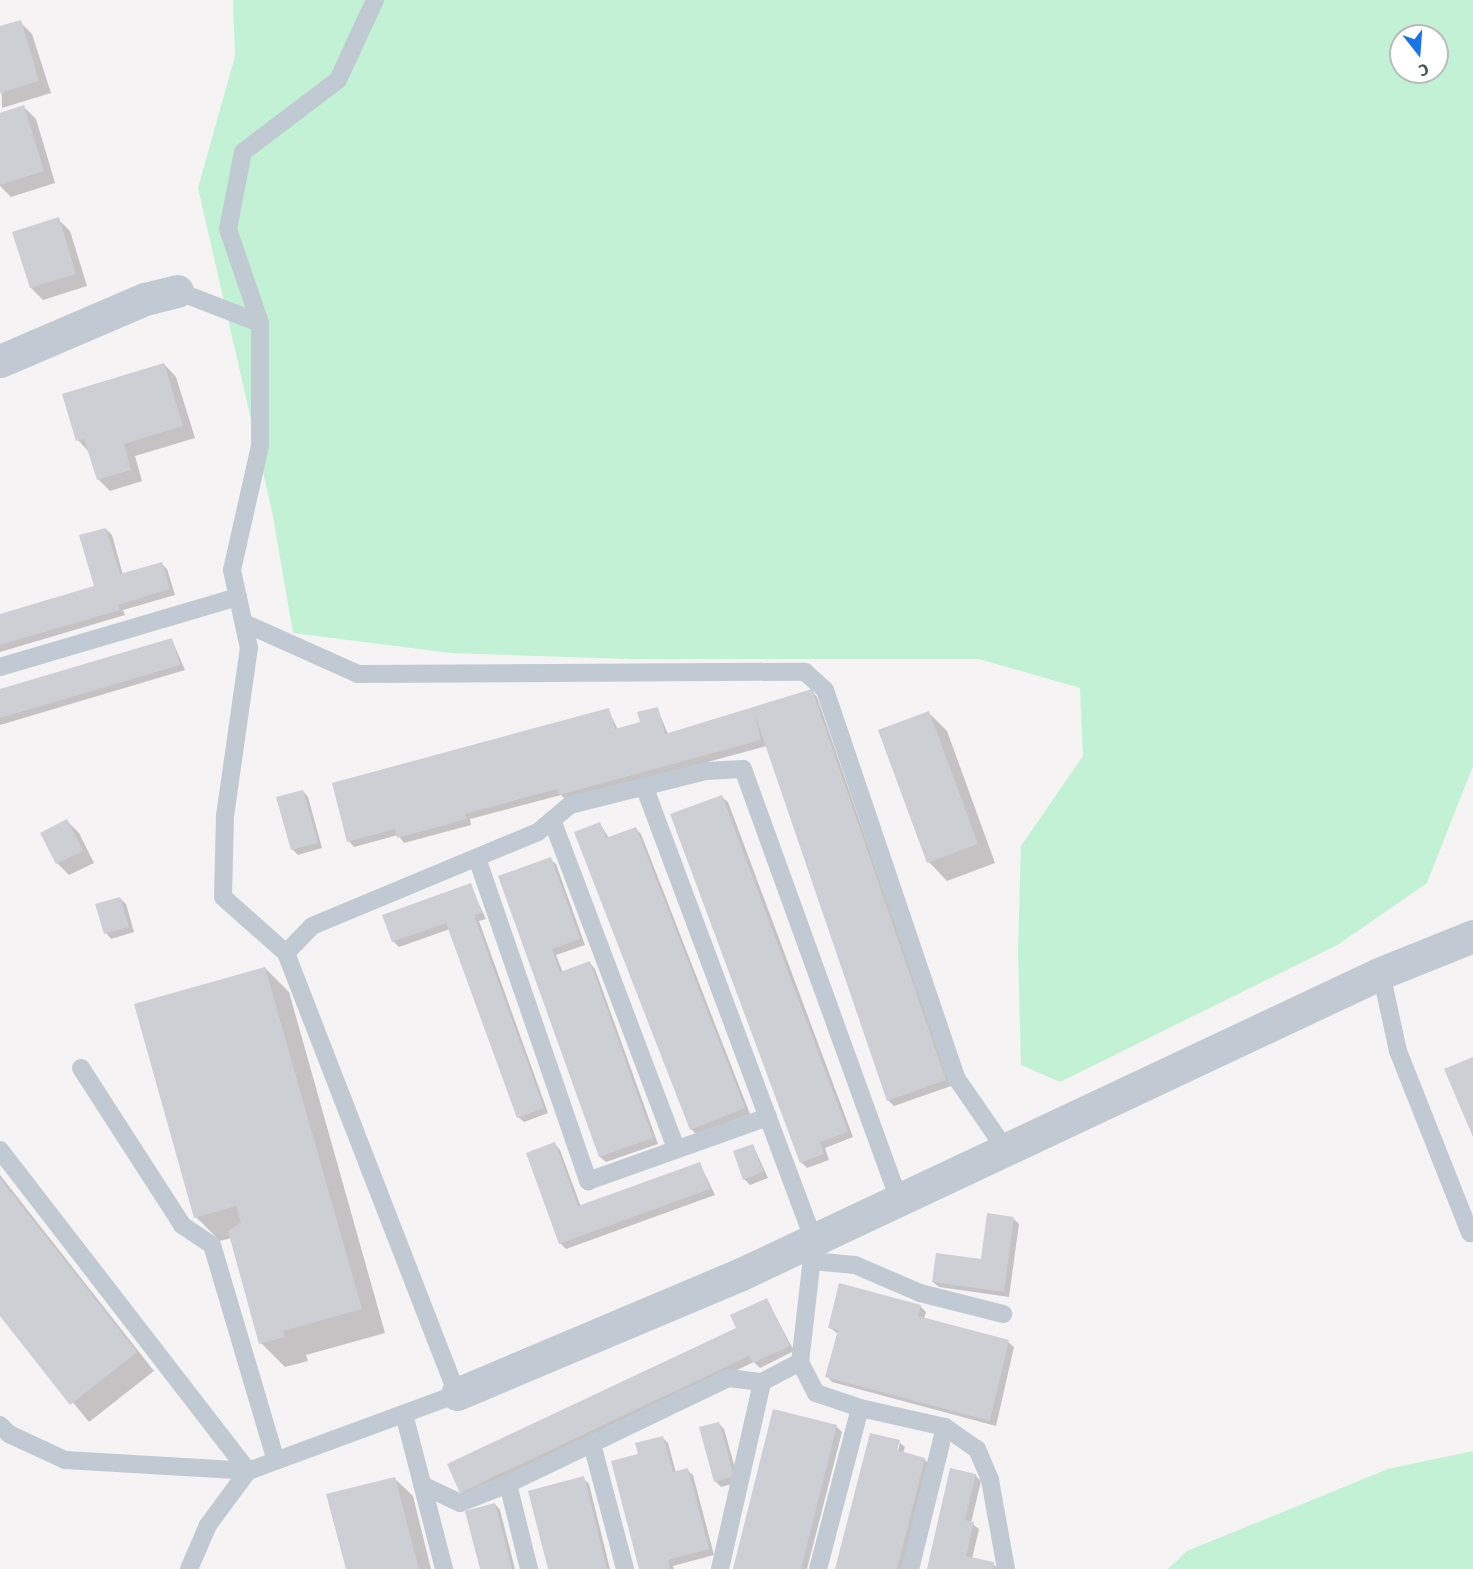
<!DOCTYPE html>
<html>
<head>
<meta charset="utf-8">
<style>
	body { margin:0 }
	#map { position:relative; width:1473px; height:1569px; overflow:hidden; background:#f5f3f3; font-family:"Fira Sans",sans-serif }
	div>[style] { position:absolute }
	.green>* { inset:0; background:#c3f1d5 }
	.shadow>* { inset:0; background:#0003 }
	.building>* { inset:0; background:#cdcfd5 }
	.lane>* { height:18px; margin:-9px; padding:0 9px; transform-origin:9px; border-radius:9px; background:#c1cad2 }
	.street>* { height:33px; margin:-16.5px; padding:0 16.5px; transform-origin:16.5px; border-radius:16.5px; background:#c1cad2 }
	span { translate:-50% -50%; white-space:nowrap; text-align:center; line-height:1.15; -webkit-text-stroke:6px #fff; paint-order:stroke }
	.north { position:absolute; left:1389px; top:24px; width:60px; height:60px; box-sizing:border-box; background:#fff; border:2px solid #b7bbc0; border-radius:50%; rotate:163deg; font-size:16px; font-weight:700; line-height:24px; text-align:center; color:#4a5661 }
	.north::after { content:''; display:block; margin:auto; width:21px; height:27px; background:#1a73e8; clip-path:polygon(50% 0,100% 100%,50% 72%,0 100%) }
</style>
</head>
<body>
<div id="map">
	<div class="green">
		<i style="clip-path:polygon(evenodd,233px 0,1473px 0,1473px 766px,1427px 883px,1339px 944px,1060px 1082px,1021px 1065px,1018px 950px,1021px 846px,1083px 756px,1080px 688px,979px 659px,630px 659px,451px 653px,293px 633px,272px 511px,198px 188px,235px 56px,233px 0,1401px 36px,1437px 36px,1437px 72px,1401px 72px,1401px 36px)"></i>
		<i style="clip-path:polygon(1473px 1451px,1473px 1569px,1168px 1569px,1187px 1551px,1388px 1469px)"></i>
	</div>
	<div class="shadow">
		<i style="clip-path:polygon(20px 22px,32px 34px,51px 93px,2px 108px,0 28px)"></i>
		<i style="clip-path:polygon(24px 107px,36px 119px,55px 183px,11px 197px,0 186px,0 114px)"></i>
		<i style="clip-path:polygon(58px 219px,70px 231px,87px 286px,43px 300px,31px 288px)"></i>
		<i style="clip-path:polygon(164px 364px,176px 377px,195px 438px,135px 456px,142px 481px,110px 491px,98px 479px,90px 453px,78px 440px)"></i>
		<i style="clip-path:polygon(106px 529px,112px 535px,123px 575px,161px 563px,167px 569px,175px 595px,123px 610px,125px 615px,0 652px,0 616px,96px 587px)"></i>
		<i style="clip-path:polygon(172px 640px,185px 670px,0 725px,0 690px)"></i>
		<i style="clip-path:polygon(812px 691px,817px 697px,951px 1086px,894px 1106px,888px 1100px,767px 746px,566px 800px,561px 795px,470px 819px,471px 825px,404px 843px,398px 835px,354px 847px,349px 841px,608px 709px,618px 730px,641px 723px,657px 708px,668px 734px)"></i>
		<i style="clip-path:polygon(929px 713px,947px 731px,995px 863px,947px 881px,929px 862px)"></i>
		<i style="clip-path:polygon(303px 791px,308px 797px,322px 848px,298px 855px,292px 849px)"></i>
		<i style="clip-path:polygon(722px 797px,728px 802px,853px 1137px,825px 1148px,829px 1160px,807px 1168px,801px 1162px)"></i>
		<i style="clip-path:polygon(67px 821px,79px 833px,94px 863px,69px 875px,57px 863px)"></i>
		<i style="clip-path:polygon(600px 824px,609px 838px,635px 828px,641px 834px,750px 1114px,697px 1135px,691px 1129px)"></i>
		<i style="clip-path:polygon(550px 859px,556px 864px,585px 945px,556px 955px,563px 973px,590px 963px,595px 969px,658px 1144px,606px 1162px,600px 1157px,500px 877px)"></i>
		<i style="clip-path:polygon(470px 885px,486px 919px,479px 921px,548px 1113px,524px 1122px,518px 1117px,450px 929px,399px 947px,393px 941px)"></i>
		<i style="clip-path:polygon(120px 898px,126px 904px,134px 932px,111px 939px,106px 933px)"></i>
		<i style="clip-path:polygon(265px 968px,289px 992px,385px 1333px,306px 1355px,308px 1361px,285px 1367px,261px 1343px,231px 1238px,220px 1241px,196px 1217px)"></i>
		<i style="clip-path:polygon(555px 1144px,560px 1150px,581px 1207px,700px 1164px,715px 1195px,566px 1249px,560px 1243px)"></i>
		<i style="clip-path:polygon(753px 1145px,768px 1178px,750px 1185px,744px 1179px)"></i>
		<i style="clip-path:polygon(0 1175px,154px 1371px,89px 1422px,0 1313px)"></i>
		<i style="clip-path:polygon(1014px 1219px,1019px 1224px,1009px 1297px,939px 1287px,933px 1282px,982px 1261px)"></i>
		<i style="clip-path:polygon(767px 1300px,794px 1351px,760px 1368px,754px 1362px,467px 1497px,461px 1492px,738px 1329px)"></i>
		<i style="clip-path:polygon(920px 1306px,926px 1312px,924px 1319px,1008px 1342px,1014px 1347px,996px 1426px,832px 1382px,827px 1376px,838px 1334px,829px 1327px)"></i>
		<i style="clip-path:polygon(719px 1424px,724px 1429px,739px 1482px,721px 1487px,715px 1481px)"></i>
		<i style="clip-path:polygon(836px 1426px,842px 1432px,807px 1569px,735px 1569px)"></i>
		<i style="clip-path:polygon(evenodd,871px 1435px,899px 1442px,905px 1447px,903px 1453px,924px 1459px,930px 1465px,904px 1569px,837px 1569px,871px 1435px,897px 1443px,900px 1443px,896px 1458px,893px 1457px,897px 1443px)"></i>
		<i style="clip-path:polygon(663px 1438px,668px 1443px,676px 1473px,687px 1470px,693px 1475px,714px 1555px,673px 1566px,674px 1569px,641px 1569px)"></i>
		<i style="clip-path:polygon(975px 1475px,981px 1481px,971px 1523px,979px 1529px,972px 1559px,993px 1564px,999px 1569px,929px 1569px)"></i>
		<i style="clip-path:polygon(394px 1478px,413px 1496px,431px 1569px,347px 1569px)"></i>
		<i style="clip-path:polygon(583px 1478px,589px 1484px,610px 1569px,549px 1569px)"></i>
		<i style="clip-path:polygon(495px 1504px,500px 1510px,515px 1569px,482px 1569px)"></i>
	</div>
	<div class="building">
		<i style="clip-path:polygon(21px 20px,39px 81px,0 93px,0 26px)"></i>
		<i style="clip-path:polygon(24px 105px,44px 171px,0 185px,0 113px)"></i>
		<i style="clip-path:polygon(59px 217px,76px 274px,30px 288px,12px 232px)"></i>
		<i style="clip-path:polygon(164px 363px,183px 426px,124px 444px,131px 470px,97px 480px,84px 439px,76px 441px,62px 394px)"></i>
		<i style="clip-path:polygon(106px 528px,120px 574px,162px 562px,170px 589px,118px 605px,120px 610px,0 645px,0 614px,94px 586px,79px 535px)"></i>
		<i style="clip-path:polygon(172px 638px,180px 665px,0 718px,0 689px)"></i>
		<i style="clip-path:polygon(812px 689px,946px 1080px,887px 1101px,755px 715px,761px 740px,559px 795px,557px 789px,465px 814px,467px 819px,397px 838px,395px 829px,347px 842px,332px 783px,609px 708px,615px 729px,640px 722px,637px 712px,658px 707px,665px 734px)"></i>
		<i style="clip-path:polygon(929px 711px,978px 844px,927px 863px,878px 730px)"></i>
		<i style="clip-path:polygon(303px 790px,318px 843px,291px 850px,276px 797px)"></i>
		<i style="clip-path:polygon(722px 795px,848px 1132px,820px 1142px,824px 1154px,800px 1163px,670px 814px)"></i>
		<i style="clip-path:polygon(67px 819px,83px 851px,56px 864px,40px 833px)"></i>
		<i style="clip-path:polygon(600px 822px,606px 838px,636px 827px,745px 1108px,690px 1130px,574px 832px)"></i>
		<i style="clip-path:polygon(551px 857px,580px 939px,552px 949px,560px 972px,590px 961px,653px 1138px,599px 1157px,498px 876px)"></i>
		<i style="clip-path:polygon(471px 883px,482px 913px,474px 915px,544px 1108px,517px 1118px,446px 923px,392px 942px,382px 915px)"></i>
		<i style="clip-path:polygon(120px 897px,129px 927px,104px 934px,95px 904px)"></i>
		<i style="clip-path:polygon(265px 967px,362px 1309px,283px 1331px,285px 1337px,259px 1344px,228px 1231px,241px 1223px,236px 1206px,194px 1218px,134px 1004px)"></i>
		<i style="clip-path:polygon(1473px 1057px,1473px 1137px,1444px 1069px)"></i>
		<i style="clip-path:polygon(555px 1142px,578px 1206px,700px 1162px,710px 1189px,559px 1244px,526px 1153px)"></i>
		<i style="clip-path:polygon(753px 1144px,763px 1172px,743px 1180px,733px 1151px)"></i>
		<i style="clip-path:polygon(0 1178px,137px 1352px,70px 1405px,0 1316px)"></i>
		<i style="clip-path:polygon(987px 1213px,1014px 1217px,1004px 1292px,932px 1282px,936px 1253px,981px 1259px)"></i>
		<i style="clip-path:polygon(839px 1283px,921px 1305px,918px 1316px,1009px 1340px,990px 1421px,825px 1377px,838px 1330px,828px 1328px)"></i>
		<i style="clip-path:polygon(767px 1298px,790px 1346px,753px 1363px,749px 1356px,460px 1493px,447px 1464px,736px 1328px,730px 1315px)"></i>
		<i style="clip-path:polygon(773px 1409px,837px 1425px,801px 1569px,733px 1569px)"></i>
		<i style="clip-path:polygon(719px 1422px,734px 1476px,714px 1482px,699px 1427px)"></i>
		<i style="clip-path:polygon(870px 1433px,900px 1440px,897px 1450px,925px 1458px,897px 1569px,835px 1569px)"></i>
		<i style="clip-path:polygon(663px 1436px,673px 1472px,688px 1468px,709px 1549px,668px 1560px,670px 1569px,639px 1569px,611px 1461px,638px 1454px,635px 1443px)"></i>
		<i style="clip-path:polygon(950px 1468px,976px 1474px,965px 1520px,974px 1522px,966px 1556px,994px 1562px,993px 1569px,927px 1569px)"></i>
		<i style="clip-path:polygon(584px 1476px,607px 1569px,548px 1569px,528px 1491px)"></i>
		<i style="clip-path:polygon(395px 1477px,419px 1569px,346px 1569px,326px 1494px)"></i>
		<i style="clip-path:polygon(495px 1503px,512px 1569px,480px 1569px,465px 1511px)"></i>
	</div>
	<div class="lane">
		<i style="left:177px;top:291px;width:89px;rotate:21.1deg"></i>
		<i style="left:244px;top:623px;width:125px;rotate:24.1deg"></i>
		<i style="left:358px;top:674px;width:447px;rotate:-0.3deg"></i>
		<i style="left:805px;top:672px;width:27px;rotate:42deg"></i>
		<i style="left:825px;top:690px;width:411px;rotate:71.3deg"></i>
		<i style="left:957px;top:1079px;width:86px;rotate:55.4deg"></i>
		<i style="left:0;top:667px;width:248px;rotate:-16.4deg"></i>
		<i style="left:644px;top:786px;width:485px;rotate:69.5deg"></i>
		<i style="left:814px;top:1240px;width:123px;rotate:96.5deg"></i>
		<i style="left:800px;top:1362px;width:35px;rotate:63deg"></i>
		<i style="left:816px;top:1393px;width:46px;rotate:18.8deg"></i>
		<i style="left:860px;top:1408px;width:166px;rotate:104.6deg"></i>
		<i style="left:552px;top:820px;width:352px;rotate:69.3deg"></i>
		<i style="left:477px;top:858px;width:342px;rotate:71deg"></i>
		<i style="left:588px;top:1181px;width:191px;rotate:-19.6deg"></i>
		<i style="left:286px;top:953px;width:37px;rotate:-46deg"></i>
		<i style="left:312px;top:926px;width:245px;rotate:-22.6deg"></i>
		<i style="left:538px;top:832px;width:42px;rotate:-40.2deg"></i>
		<i style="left:570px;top:805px;width:140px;rotate:-14deg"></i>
		<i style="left:706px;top:771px;width:37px;rotate:-3deg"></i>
		<i style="left:743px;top:769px;width:458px;rotate:70.1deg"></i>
		<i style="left:1381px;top:973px;width:80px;rotate:77.7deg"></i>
		<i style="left:1398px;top:1051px;width:196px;rotate:68.4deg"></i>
		<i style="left:81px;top:1068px;width:187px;rotate:57.2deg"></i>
		<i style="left:182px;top:1225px;width:36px;rotate:34deg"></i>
		<i style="left:212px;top:1245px;width:225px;rotate:73.5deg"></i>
		<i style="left:0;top:1150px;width:406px;rotate:52.3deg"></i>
		<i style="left:248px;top:1471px;width:223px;rotate:-20.2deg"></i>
		<i style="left:457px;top:1394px;width:473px;rotate:-111.2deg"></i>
		<i style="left:286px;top:953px;width:84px;rotate:-138.4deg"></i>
		<i style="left:223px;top:897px;width:81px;rotate:-88.6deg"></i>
		<i style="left:225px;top:816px;width:170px;rotate:-81.9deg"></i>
		<i style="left:249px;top:648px;width:80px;rotate:-102.3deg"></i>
		<i style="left:232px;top:570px;width:127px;rotate:-77.3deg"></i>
		<i style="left:260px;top:446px;width:123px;rotate:-90deg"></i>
		<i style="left:260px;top:323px;width:99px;rotate:-108.8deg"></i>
		<i style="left:228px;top:229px;width:78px;rotate:-79deg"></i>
		<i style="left:243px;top:152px;width:119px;rotate:-37.2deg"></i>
		<i style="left:338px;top:80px;width:88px;rotate:-65.2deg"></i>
		<i style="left:812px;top:1261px;width:43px;rotate:5.3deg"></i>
		<i style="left:855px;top:1265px;width:71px;rotate:23.3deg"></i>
		<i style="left:920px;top:1293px;width:86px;rotate:14.2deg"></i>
		<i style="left:860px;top:1408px;width:87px;rotate:12.6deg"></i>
		<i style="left:945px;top:1427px;width:146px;rotate:103.8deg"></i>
		<i style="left:404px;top:1414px;width:160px;rotate:75.5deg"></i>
		<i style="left:0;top:1425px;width:13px;rotate:45deg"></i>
		<i style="left:9px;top:1434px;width:62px;rotate:24.9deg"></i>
		<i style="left:65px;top:1460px;width:183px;rotate:3.4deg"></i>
		<i style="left:945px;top:1427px;width:39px;rotate:35deg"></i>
		<i style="left:977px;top:1449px;width:34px;rotate:67deg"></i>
		<i style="left:990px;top:1480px;width:90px;rotate:79.8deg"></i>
		<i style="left:592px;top:1444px;width:129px;rotate:75.2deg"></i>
		<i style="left:508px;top:1484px;width:244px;rotate:-25.7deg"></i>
		<i style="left:728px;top:1378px;width:34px;rotate:7deg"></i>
		<i style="left:422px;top:1485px;width:42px;rotate:25.3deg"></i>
		<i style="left:460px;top:1503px;width:52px;rotate:-21.6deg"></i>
		<i style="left:508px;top:1484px;width:88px;rotate:76.1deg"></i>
		<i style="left:189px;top:1569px;width:48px;rotate:-66.6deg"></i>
		<i style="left:208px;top:1525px;width:67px;rotate:-53.5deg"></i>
		<i style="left:720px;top:1569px;width:192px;rotate:-77.3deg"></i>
		<i style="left:762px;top:1382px;width:43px;rotate:-27.8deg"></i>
	</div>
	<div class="street">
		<i style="left:0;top:361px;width:158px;rotate:-23.2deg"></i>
		<i style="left:145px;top:299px;width:33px;rotate:-14deg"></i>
		<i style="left:457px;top:1394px;width:306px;rotate:-22.9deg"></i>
		<i style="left:739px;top:1275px;width:709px;rotate:-25.19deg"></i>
		<i style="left:1381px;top:973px;width:99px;rotate:-21.9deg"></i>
	</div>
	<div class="north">С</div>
</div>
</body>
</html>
